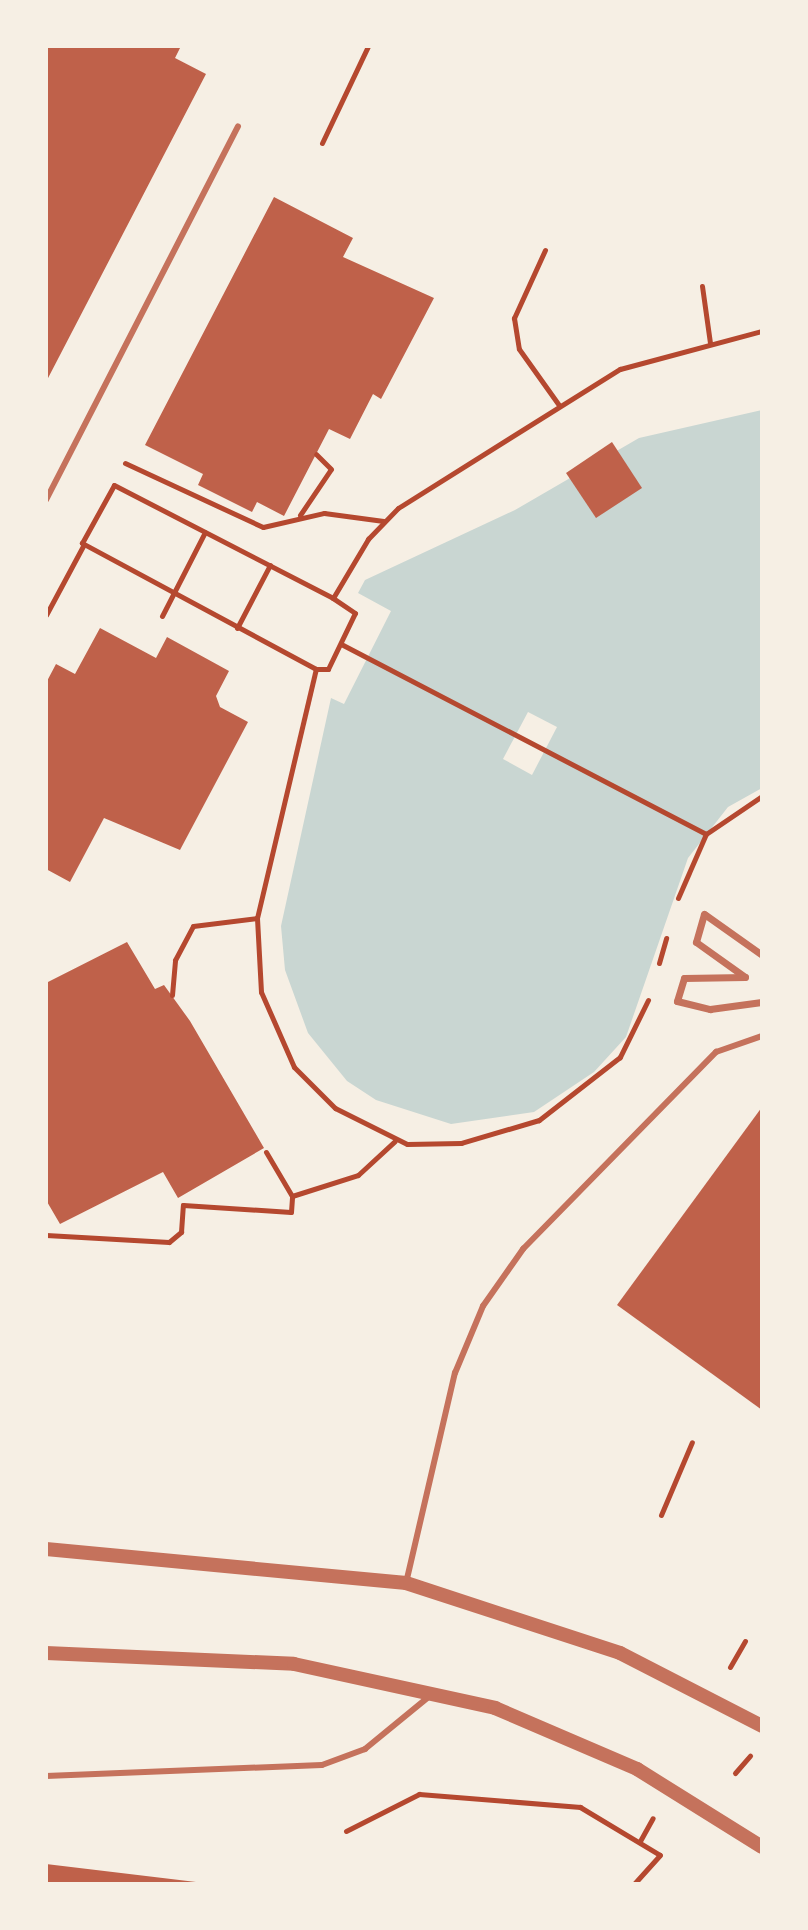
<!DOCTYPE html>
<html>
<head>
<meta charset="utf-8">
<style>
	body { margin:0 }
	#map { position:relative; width:808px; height:1930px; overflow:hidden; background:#f6efe4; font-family:"Noto Sans",sans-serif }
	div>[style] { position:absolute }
	.water>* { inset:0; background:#c9d6d2 }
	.pier>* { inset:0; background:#f6efe4 }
	.building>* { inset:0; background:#bf614a }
	.path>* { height:5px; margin:-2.5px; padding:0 2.5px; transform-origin:2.5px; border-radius:2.5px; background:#b5482f }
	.service>* { height:6px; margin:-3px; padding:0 3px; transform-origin:3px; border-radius:3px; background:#c5725c }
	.pedestrian>* { height:7px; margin:-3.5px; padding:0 3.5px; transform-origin:3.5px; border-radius:3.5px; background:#c5725c }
	.tertiary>* { height:14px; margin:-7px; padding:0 7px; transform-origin:7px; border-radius:7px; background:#c5725c }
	span { translate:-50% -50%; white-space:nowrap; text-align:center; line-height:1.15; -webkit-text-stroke:6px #f6efe4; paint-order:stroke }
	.frame { position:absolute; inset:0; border:48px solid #f6efe4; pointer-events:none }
</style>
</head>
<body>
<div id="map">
	<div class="water">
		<i style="clip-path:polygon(762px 410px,762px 788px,728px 807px,688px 858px,626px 1037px,594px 1072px,534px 1112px,451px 1124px,376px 1100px,347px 1081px,308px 1033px,285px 970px,281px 926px,331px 698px,344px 704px,391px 611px,358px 593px,365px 580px,515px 510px,639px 438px)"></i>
	</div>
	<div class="pier">
		<i style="clip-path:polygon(528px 712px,557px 727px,532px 775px,503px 759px)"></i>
	</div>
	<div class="building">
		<i style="clip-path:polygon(46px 46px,181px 46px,175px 58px,206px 74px,46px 382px)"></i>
		<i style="clip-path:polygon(274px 197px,353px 238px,343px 257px,434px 298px,381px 399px,373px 394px,350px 439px,329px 429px,284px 516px,257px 502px,252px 512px,198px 485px,203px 474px,145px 445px)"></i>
		<i style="clip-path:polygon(612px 442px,642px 488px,596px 518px,566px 473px)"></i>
		<i style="clip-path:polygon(100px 628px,156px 658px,167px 637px,229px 671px,216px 696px,220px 707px,248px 722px,180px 850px,104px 818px,70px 882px,46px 869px,46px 683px,56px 664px,75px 674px)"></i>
		<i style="clip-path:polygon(127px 942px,155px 989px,164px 985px,190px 1021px,264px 1148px,178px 1198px,163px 1172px,60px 1224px,46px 1200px,46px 983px)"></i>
		<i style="clip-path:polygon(762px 1107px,762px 1410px,617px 1305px)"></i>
		<i style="clip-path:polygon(46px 1864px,196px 1882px,196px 1884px,46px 1884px)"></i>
	</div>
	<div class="path">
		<i style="left:322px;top:143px;width:107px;rotate:-64.6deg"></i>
		<i style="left:545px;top:250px;width:75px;rotate:114.5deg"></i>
		<i style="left:514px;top:318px;width:31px;rotate:81deg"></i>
		<i style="left:519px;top:349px;width:69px;rotate:54.5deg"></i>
		<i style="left:702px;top:286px;width:58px;rotate:82deg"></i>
		<i style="left:125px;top:463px;width:152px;rotate:24.9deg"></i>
		<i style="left:263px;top:527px;width:63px;rotate:-12.9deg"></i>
		<i style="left:324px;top:513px;width:60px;rotate:7.7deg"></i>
		<i style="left:300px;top:515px;width:55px;rotate:-56deg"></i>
		<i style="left:331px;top:469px;width:21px;rotate:-135deg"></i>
		<i style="left:46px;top:615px;width:78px;rotate:-61.8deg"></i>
		<i style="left:162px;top:616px;width:94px;rotate:-62.9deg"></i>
		<i style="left:237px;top:628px;width:71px;rotate:-62.4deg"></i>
		<i style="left:341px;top:644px;width:411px;rotate:27.5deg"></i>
		<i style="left:316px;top:669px;width:266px;rotate:-151.7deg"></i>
		<i style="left:82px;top:543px;width:66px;rotate:-61.1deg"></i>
		<i style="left:114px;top:485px;width:246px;rotate:27.3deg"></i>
		<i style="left:678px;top:898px;width:70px;rotate:-66.4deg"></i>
		<i style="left:706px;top:834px;width:68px;rotate:-34.2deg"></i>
		<i style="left:659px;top:963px;width:26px;rotate:-74deg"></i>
		<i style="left:172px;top:995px;width:35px;rotate:-85deg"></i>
		<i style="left:175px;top:960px;width:38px;rotate:-62deg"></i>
		<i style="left:193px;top:926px;width:64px;rotate:-7.1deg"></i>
		<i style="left:648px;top:1000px;width:64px;rotate:116.2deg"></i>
		<i style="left:620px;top:1057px;width:103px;rotate:142.1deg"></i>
		<i style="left:539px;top:1120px;width:81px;rotate:163.6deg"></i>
		<i style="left:461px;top:1143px;width:54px;rotate:178.9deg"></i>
		<i style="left:407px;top:1144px;width:80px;rotate:-153.4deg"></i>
		<i style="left:335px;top:1108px;width:58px;rotate:-135deg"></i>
		<i style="left:294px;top:1067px;width:82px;rotate:-113.7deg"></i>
		<i style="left:261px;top:992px;width:74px;rotate:-93.1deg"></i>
		<i style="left:257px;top:918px;width:256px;rotate:-76.7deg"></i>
		<i style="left:316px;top:669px;width:12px"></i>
		<i style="left:328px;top:669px;width:62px;rotate:-64.3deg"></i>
		<i style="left:355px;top:613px;width:27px;rotate:-146deg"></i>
		<i style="left:333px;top:598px;width:69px;rotate:-59.3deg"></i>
		<i style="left:368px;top:539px;width:43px;rotate:-45.9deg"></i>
		<i style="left:398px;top:508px;width:262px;rotate:-32.1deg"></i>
		<i style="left:620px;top:369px;width:147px;rotate:-15deg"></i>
		<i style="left:266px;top:1152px;width:51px;rotate:59.4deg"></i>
		<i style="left:46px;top:1235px;width:123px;rotate:3.3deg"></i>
		<i style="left:169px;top:1242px;width:16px;rotate:-40deg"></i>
		<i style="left:181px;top:1232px;width:27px;rotate:-86deg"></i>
		<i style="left:183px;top:1205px;width:108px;rotate:3.7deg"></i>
		<i style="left:291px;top:1212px;width:16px;rotate:-86deg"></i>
		<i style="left:292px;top:1196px;width:69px;rotate:-17.7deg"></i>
		<i style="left:358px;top:1175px;width:50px;rotate:-42.6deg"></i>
		<i style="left:661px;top:1515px;width:79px;rotate:-67deg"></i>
		<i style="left:730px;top:1667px;width:30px;rotate:-60deg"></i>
		<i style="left:735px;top:1773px;width:23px;rotate:-49deg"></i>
		<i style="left:346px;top:1831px;width:82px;rotate:-26.9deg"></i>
		<i style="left:419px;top:1794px;width:162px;rotate:4.6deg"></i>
		<i style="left:580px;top:1807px;width:93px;rotate:31deg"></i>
		<i style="left:660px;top:1855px;width:39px;rotate:132deg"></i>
		<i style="left:640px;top:1841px;width:26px;rotate:-61deg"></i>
	</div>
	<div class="service">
		<i style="left:46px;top:500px;width:420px;rotate:-62.8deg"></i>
		<i style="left:406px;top:1583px;width:216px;rotate:-76.9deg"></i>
		<i style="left:455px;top:1373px;width:73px;rotate:-67.3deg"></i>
		<i style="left:483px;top:1306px;width:70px;rotate:-54.9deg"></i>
		<i style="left:523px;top:1249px;width:276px;rotate:-45.6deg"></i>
		<i style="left:716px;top:1052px;width:49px;rotate:-19.2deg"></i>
		<i style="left:46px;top:1776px;width:276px;rotate:-2.3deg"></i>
		<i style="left:322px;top:1765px;width:46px;rotate:-20.4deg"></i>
		<i style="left:365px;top:1749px;width:85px;rotate:-39.3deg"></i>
	</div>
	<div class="pedestrian">
		<i style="left:762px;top:955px;width:71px;rotate:-144.7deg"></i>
		<i style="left:704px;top:914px;width:29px;rotate:106deg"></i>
		<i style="left:696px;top:942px;width:60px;rotate:35.5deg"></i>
		<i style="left:745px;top:977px;width:61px;rotate:179.1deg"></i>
		<i style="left:684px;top:978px;width:24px;rotate:107deg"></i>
		<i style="left:677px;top:1001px;width:34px;rotate:14deg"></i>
		<i style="left:710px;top:1009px;width:52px;rotate:-7.7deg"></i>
	</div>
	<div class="tertiary">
		<i style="left:46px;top:1549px;width:362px;rotate:5.4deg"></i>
		<i style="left:406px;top:1583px;width:225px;rotate:18.1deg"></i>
		<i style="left:620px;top:1653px;width:160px;rotate:27.2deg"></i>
		<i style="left:46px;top:1653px;width:248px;rotate:2.5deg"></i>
		<i style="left:294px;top:1664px;width:206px;rotate:12.3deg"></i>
		<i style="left:495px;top:1708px;width:155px;rotate:23.2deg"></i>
		<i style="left:637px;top:1769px;width:147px;rotate:32deg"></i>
	</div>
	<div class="frame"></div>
</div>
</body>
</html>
